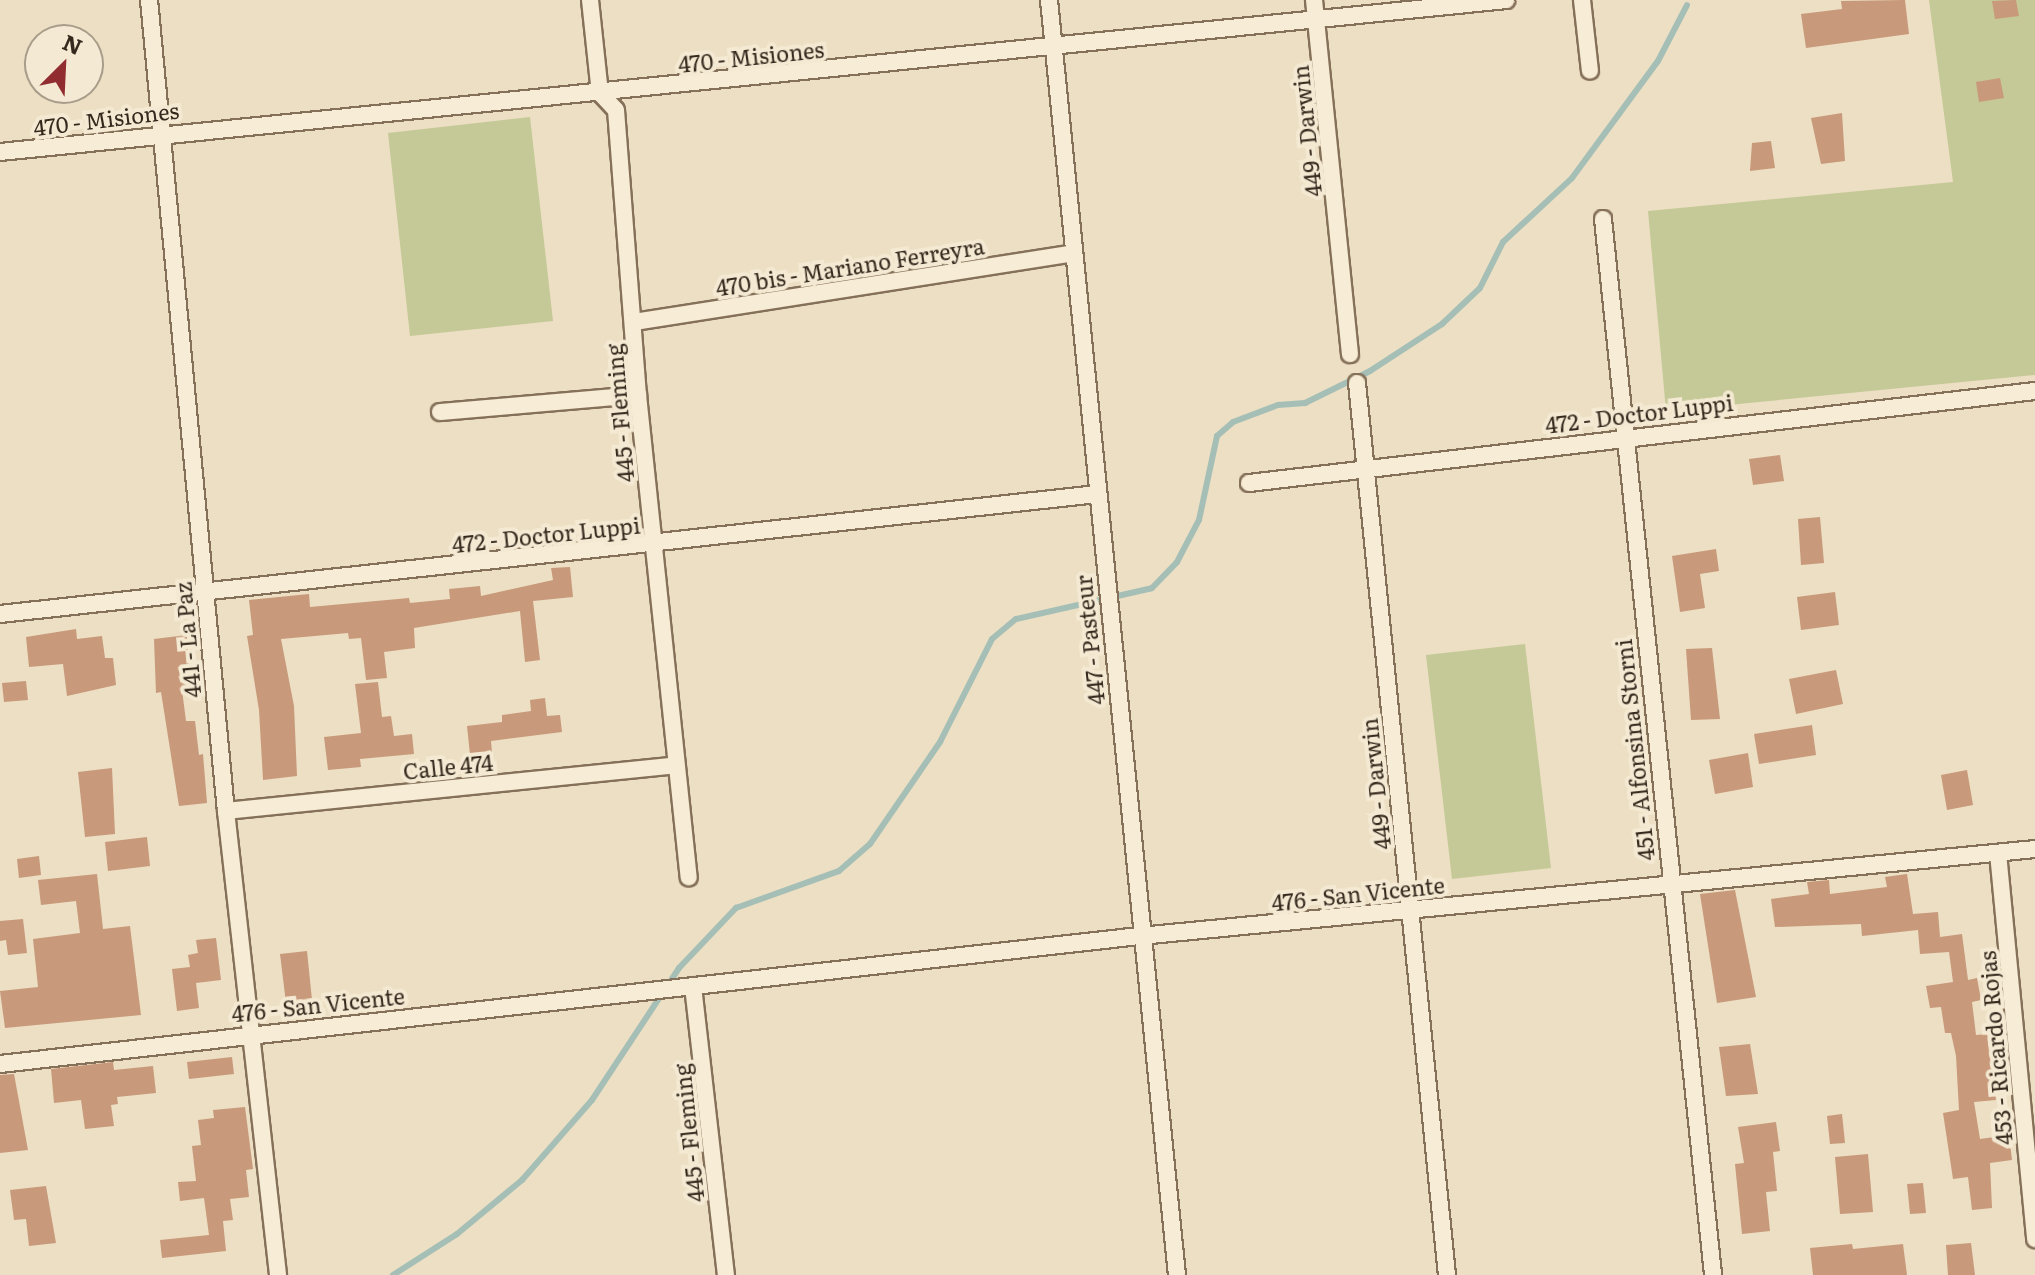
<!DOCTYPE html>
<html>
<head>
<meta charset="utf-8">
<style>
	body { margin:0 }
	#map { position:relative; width:2035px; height:1275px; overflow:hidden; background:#ecdfc3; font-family:Literata,serif }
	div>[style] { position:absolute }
	.green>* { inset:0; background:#c5c997 }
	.stream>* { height:6px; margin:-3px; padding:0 3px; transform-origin:3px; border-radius:3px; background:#a5bfb6 }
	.building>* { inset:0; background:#c8997a }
	.roads { filter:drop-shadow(2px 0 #85705a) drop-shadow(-2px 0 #85705a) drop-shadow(0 2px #85705a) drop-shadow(0 -2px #85705a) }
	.minor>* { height:16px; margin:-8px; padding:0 8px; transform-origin:8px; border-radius:8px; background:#f7ecd5 }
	span { translate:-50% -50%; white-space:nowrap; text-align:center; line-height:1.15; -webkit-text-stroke:8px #f4e9d2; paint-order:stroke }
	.street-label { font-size:22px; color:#35291e }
	.north { position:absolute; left:24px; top:24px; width:80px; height:80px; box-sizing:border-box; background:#f4e9d2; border:2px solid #a89c8a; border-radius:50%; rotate:24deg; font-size:22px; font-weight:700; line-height:32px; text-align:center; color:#35291e }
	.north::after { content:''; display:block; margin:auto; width:28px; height:36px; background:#912d30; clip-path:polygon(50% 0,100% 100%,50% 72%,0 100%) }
</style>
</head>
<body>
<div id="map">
	<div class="green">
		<i style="clip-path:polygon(1929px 0,2035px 0,2035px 375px,1666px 411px,1648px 211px,1953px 182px)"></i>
		<i style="clip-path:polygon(530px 117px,553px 321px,410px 336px,388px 133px)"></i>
		<i style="clip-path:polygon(1525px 644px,1551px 868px,1452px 879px,1426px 655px)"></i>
	</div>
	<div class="stream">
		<i style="left:393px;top:1275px;width:76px;rotate:-32.6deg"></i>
		<i style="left:457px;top:1234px;width:85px;rotate:-39.7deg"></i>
		<i style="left:522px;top:1180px;width:106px;rotate:-48.8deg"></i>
		<i style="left:592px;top:1100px;width:158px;rotate:-56.6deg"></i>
		<i style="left:679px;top:968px;width:83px;rotate:-46.5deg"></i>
		<i style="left:736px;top:908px;width:109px;rotate:-19.8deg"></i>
		<i style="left:839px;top:871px;width:41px;rotate:-41.1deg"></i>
		<i style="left:870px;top:844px;width:124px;rotate:-55.5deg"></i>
		<i style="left:940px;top:742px;width:115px;rotate:-63.2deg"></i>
		<i style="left:992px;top:639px;width:31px;rotate:-40deg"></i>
		<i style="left:1016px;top:619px;width:139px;rotate:-12.8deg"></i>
		<i style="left:1152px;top:588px;width:36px;rotate:-46deg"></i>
		<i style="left:1177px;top:562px;width:47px;rotate:-62.4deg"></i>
		<i style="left:1199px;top:520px;width:86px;rotate:-77.9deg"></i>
		<i style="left:1217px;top:436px;width:21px;rotate:-41deg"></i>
		<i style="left:1233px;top:422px;width:48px;rotate:-20.7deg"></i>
		<i style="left:1278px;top:405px;width:27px;rotate:-4deg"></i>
		<i style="left:1305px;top:403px;width:72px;rotate:-26.2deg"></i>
		<i style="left:1370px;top:371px;width:86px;rotate:-33.1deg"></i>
		<i style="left:1442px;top:324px;width:52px;rotate:-43.5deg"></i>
		<i style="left:1480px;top:288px;width:51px;rotate:-63.4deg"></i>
		<i style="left:1503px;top:242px;width:94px;rotate:-42.8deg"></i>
		<i style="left:1572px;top:178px;width:145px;rotate:-53.7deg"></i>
		<i style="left:1658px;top:61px;width:63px;rotate:-62.6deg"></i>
	</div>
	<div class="building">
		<i style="clip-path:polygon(1905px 0,1909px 34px,1806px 48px,1801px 14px,1842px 9px,1841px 1px)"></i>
		<i style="clip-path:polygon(2016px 0,2019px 16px,1995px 19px,1992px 1px)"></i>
		<i style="clip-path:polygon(2000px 78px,2004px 98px,1979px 102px,1976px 82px)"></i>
		<i style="clip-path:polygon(1842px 113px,1845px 161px,1821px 164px,1811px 118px)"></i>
		<i style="clip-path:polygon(1771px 141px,1775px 168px,1750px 171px,1752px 143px)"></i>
		<i style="clip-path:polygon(1780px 455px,1784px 481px,1753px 485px,1749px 459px)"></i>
		<i style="clip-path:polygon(1820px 517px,1824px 563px,1801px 565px,1798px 519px)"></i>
		<i style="clip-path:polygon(1716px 549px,1719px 571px,1700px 574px,1705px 608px,1680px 612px,1672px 556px)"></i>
		<i style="clip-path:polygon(570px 567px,573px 597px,533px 601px,540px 660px,525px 662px,520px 611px,414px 628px,415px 648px,384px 652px,387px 678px,366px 680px,361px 638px,349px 639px,348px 633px,281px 639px,294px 706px,297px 776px,263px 780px,259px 710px,247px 636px,253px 635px,249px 600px,309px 594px,310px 607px,409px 598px,410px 603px,450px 599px,449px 589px,480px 586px,481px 596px,553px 580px,551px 568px)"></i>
		<i style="clip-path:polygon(1835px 592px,1839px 625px,1801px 630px,1797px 597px)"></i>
		<i style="clip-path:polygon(76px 629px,77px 639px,102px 636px,105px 658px,113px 658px,116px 685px,67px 696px,63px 664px,29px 667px,26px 637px)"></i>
		<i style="clip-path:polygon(187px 635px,190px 689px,182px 690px,186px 721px,195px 721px,199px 755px,203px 754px,207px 803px,179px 806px,161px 692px,156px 693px,154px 639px)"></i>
		<i style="clip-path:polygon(1712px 648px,1720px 719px,1691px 720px,1686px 649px)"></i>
		<i style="clip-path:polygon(1836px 670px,1843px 704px,1796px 714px,1789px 679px)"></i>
		<i style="clip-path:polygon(26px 681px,28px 700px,4px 702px,2px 683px)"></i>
		<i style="clip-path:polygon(378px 682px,382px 717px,391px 716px,394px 736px,412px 734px,414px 754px,360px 759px,361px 767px,328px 770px,324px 737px,361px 733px,355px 684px)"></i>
		<i style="clip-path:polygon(545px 698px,547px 716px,560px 715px,562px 732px,491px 741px,492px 753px,470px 755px,467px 726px,502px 722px,502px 715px,531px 711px,530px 700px)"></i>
		<i style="clip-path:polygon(1812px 725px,1816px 755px,1759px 764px,1754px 734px)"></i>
		<i style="clip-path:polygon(1748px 753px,1753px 787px,1715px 794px,1709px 760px)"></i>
		<i style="clip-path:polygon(112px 768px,115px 834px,85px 837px,78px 772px)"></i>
		<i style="clip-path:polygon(1967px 770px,1973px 805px,1947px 810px,1941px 775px)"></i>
		<i style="clip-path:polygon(147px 837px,150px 866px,108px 871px,105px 842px)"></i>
		<i style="clip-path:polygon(39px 856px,41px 875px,19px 878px,17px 859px)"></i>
		<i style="clip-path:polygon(97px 874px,103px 929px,130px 926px,141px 1015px,5px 1028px,0 991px,38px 987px,33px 939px,80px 933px,76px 901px,41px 905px,38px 880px)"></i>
		<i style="clip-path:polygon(1907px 874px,1913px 914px,1938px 912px,1940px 937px,1962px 934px,1968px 980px,1977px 978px,1981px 1000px,1972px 1002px,1976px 1035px,1987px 1034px,1996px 1100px,1974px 1102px,1980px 1139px,2009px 1135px,2012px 1160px,1990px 1163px,1992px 1208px,1972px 1210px,1968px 1177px,1953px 1179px,1943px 1113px,1959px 1110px,1956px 1056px,1951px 1033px,1945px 1033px,1941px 1007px,1930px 1008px,1926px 986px,1953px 982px,1949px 952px,1920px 954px,1918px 930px,1862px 936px,1861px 924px,1775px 927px,1771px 899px,1809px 894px,1807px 882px,1829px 880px,1830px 894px,1887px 887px,1885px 877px)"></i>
		<i style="clip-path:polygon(1735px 890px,1756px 997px,1717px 1003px,1700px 894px)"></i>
		<i style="clip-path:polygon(23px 919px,27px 953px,8px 955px,6px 940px,0 941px,0 921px)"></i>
		<i style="clip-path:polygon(216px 938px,221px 980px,196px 983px,199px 1008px,177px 1011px,172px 969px,190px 967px,188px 955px,198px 953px,196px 940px)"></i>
		<i style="clip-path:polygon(307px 951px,312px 1000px,286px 1003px,280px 954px)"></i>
		<i style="clip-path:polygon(1750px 1044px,1758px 1094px,1726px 1096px,1719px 1047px)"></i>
		<i style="clip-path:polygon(232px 1057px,234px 1074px,189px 1079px,187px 1062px)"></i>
		<i style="clip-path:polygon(113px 1062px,114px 1070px,153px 1066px,156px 1093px,117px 1097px,118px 1104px,111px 1105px,114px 1126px,85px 1129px,81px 1100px,54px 1103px,51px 1069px)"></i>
		<i style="clip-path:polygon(14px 1074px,28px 1150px,0 1153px,0 1075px)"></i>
		<i style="clip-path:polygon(245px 1107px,253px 1169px,246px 1170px,249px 1197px,230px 1199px,233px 1220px,223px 1221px,226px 1251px,162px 1258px,160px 1240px,209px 1235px,204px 1198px,180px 1201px,178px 1182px,196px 1181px,192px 1146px,201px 1145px,198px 1120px,214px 1118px,213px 1110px)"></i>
		<i style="clip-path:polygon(1842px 1114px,1845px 1143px,1830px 1144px,1827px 1116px)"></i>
		<i style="clip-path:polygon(1776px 1122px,1780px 1151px,1773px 1152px,1777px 1191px,1766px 1192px,1770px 1231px,1742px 1234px,1735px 1164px,1744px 1163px,1738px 1127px)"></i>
		<i style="clip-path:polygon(1868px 1154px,1873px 1212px,1840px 1214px,1835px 1157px)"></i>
		<i style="clip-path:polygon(1923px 1183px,1926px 1213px,1910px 1214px,1907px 1184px)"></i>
		<i style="clip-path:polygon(46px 1186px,56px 1243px,29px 1246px,26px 1219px,14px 1220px,10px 1190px)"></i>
		<i style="clip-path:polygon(1971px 1243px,1975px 1275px,1948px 1275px,1946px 1245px)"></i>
		<i style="clip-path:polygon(1852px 1244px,1853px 1249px,1903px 1244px,1907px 1275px,1813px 1275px,1810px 1248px)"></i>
	</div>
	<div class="roads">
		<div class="minor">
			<i style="left:149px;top:0;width:815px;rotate:84.58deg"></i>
			<i style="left:226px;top:811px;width:467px;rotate:83.6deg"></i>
			<i style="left:590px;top:0;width:94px;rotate:83.9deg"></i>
			<i style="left:600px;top:93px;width:23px;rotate:47deg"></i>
			<i style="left:616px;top:110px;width:286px;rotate:85.6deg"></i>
			<i style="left:638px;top:395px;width:485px;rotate:84deg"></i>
			<i style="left:1049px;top:0;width:1281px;rotate:84.27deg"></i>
			<i style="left:1314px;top:0;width:356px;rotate:84.2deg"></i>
			<i style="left:1582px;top:0;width:71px;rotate:83.6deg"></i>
			<i style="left:0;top:152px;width:1514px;rotate:-5.76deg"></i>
			<i style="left:1603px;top:219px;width:1062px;rotate:84.05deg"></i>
			<i style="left:634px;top:322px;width:444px;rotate:-8.9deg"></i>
			<i style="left:1357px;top:383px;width:897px;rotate:84.24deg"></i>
			<i style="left:440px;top:412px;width:199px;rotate:-4.9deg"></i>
			<i style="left:1249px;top:483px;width:791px;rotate:-6.68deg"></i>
			<i style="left:0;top:614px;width:1104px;rotate:-6.24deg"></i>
			<i style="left:226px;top:811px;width:451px;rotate:-5.8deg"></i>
			<i style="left:1998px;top:853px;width:388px;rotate:84.5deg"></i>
			<i style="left:693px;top:986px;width:291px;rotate:83.5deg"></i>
			<i style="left:0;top:1064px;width:1147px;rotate:-6.41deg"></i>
			<i style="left:1140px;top:936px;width:899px;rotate:-5.55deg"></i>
		</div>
	</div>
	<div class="street-label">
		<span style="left:751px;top:56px;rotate:-6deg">470 - Misiones</span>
		<span style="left:106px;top:118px;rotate:-7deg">470 - Misiones</span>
		<span style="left:1306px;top:131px;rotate:-96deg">449 - Darwin</span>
		<span style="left:850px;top:266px;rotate:-9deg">470 bis - Mariano Ferreyra</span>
		<span style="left:619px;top:413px;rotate:-95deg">445 - Fleming</span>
		<span style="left:1639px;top:413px;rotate:-7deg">472 - Doctor Luppi</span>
		<span style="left:546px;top:534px;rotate:-6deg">472 - Doctor Luppi</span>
		<span style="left:187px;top:640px;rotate:-95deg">441 - La Paz</span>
		<span style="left:1089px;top:640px;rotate:-96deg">447 - Pasteur</span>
		<span style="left:1634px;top:750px;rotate:-96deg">451 - Alfonsina Storni</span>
		<span style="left:448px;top:766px;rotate:-6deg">Calle 474</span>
		<span style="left:1375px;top:784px;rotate:-96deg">449 - Darwin</span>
		<span style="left:1358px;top:893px;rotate:-6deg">476 - San Vicente</span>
		<span style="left:318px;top:1004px;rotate:-6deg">476 - San Vicente</span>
		<span style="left:1995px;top:1048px;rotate:-95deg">453 - Ricardo Rojas</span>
		<span style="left:688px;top:1133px;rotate:-96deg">445 - Fleming</span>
	</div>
	<div class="north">N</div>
</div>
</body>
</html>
